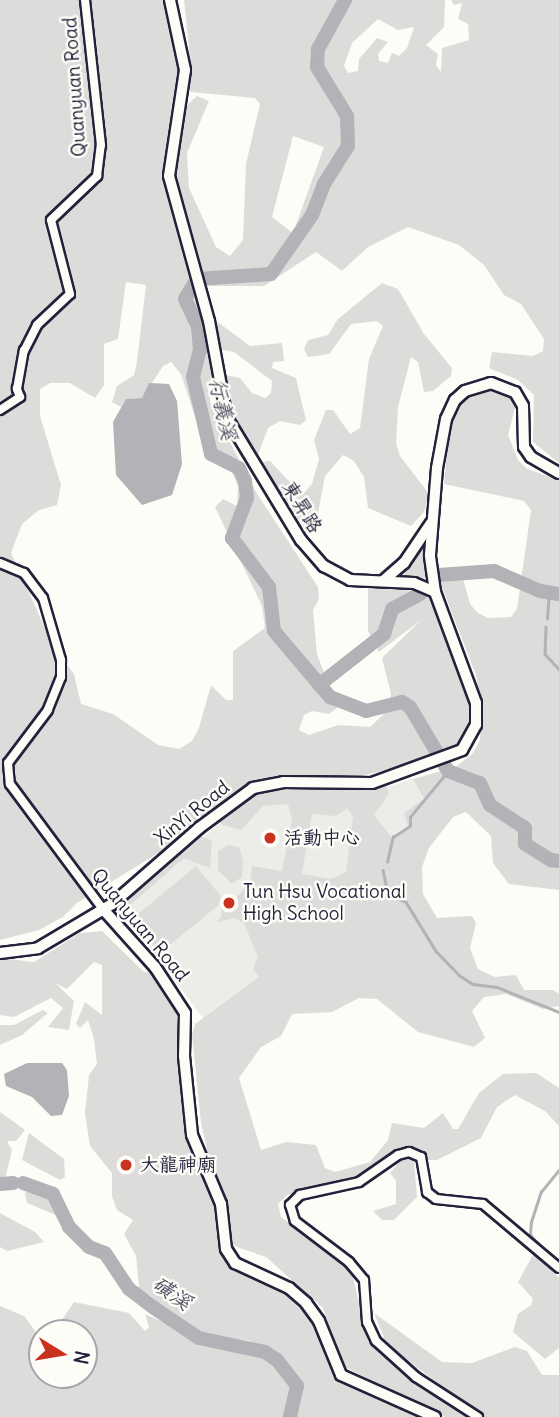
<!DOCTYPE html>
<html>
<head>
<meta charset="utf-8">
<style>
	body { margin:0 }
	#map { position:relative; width:559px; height:1417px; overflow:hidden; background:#fdfcf7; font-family:Delius,"LXGW WenKai TC",sans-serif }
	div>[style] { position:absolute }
	.built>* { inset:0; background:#ecece9 }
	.green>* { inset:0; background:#dddcdb }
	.water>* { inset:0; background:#b2b2b7 }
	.stream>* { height:2.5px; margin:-1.25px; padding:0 1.25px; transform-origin:1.25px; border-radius:1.25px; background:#b2b2b7 }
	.river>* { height:14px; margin:-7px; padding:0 7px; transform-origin:7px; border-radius:7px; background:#b2b2b7 }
	.roads { filter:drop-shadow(2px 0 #22223b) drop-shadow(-2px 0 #22223b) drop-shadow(0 2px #22223b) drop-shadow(0 -2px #22223b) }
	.minor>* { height:8px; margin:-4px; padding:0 4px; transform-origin:4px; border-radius:4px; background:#fdfcf7 }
	.tertiary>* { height:10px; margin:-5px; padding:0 5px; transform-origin:5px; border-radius:5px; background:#fdfcf7 }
	.dots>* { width:19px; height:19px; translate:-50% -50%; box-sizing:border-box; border:4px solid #fdfcf7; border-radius:50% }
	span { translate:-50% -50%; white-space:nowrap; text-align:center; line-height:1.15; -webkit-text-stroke:5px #fdfcf7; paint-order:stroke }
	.street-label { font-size:19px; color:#22223b }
	.poi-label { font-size:19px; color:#22223b }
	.left { translate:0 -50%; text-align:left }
	.water-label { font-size:21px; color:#545466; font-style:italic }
	.north { position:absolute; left:28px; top:1319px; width:70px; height:70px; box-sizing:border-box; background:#fdfcf7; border:2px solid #a5a5ac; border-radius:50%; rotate:101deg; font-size:19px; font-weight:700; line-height:28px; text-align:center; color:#22223b }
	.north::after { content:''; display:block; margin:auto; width:24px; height:32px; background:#c8321e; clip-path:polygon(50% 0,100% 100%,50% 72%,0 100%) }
</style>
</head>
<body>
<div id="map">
	<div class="built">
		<i style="clip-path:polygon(413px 779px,436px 820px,260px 977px,204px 1019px,120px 909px,250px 797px,368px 793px)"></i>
	</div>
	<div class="green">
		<i style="clip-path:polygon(evenodd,0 0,167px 0,182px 72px,165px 164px,167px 182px,209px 345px,216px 383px,207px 386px,212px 408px,256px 492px,318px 587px,319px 599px,313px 610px,317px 654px,337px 708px,329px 714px,312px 711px,304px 715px,299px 730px,309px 735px,338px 725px,370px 727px,387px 711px,391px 694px,382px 658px,421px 620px,379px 652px,368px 631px,368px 588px,419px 591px,435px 602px,473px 706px,472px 724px,460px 751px,346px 780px,249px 787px,168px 847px,77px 903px,63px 917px,39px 930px,0 940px,0 0,126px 282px,146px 285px,137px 361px,134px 375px,117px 386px,112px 402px,121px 407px,126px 399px,142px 398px,163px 366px,171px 362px,181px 374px,206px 450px,232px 472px,238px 487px,237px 506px,223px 499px,215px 507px,262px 606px,265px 628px,233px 651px,233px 700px,226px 700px,211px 685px,199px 728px,192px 741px,179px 749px,158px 745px,113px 714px,81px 704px,74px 674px,54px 648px,11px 553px,22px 524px,39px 510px,57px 505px,61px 485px,40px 416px,40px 389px,50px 383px,70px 383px,95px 398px,104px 385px,104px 344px,118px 339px,126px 282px)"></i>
		<i style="clip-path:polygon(evenodd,184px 0,445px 0,444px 27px,426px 45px,438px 54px,436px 65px,441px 72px,442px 48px,469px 40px,468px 24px,458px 19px,462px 3px,454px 5px,451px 0,559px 0,559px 463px,533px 442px,534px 395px,518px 380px,489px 368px,492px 352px,533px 356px,543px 351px,544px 339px,521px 304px,504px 295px,484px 265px,459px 245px,408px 227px,368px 247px,342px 271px,316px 252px,264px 286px,209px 286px,194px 251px,173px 175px,185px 107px,197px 96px,209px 101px,187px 153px,189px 188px,216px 247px,230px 256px,243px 240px,246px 164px,260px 104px,255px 98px,191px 92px,187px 87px,191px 68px,184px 0,378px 19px,398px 30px,414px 27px,407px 48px,399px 56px,392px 53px,388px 63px,379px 61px,378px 54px,388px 42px,377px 38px,359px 59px,358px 71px,348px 73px,344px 66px,352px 43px,378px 19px,184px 0,293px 136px,324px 147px,293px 233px,272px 217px,293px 136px)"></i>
		<i style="clip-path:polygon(382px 283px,398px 289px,424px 334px,452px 368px,451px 376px,433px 391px,424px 392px,418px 362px,411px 357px,398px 407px,396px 443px,400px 456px,429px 494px,424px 512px,411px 526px,368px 508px,364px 477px,354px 461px,343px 455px,325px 476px,316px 524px,306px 530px,261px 462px,270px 461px,302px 495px,312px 484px,319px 459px,314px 440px,326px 410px,333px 410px,350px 434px,360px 428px,369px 359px,383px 326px,377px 321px,351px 324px,329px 354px,308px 357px,304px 349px,308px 340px,328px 335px,338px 319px)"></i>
		<i style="clip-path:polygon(219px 323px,250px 346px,282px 343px,284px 361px,273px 362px,272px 368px,296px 378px,306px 420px,300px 425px,280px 421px,268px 428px,258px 455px,238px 424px,225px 375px,240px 378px,252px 393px,265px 398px,271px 393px,272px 381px,234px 352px,218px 349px,214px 325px)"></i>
		<i style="clip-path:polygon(evenodd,491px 389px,503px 390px,516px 404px,508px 435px,518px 460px,527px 469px,559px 480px,559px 890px,509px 884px,493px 863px,491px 836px,466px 812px,453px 817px,429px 848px,422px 867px,423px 894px,437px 918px,472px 916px,476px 923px,470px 948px,478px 969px,495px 977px,516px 975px,524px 990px,553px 990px,559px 994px,559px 1006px,543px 1009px,506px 994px,484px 997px,472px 1011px,485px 1038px,474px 1047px,418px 1032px,377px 999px,359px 998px,332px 1012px,292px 1014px,281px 1036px,261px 1047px,239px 1078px,261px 1150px,286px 1142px,316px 1145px,325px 1168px,335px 1172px,370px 1162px,388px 1140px,392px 1123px,424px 1128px,443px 1113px,453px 1129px,458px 1129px,479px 1093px,503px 1074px,536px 1073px,559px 1088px,559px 1126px,545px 1111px,515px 1095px,497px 1107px,481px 1138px,437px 1160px,428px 1160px,417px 1149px,397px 1149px,363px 1177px,305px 1189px,287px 1195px,278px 1204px,281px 1217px,343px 1261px,352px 1273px,368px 1341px,417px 1383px,471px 1417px,445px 1417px,343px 1366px,323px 1308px,266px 1257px,234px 1246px,230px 1238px,228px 1212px,213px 1176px,201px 1123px,192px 1034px,195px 1024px,259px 977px,253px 969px,258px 957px,244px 923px,234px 918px,217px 922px,222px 915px,220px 904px,160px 953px,132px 919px,196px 866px,224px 900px,233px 902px,250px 882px,252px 866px,282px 871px,292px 819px,288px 804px,263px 806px,241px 830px,220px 824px,221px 817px,250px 792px,291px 786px,386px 784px,389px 794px,374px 815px,393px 839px,408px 827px,404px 813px,424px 799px,413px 779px,456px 767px,473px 753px,480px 740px,482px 711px,476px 675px,440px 582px,463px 579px,470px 604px,478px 613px,488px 618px,511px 617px,517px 609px,531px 510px,524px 501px,444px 484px,449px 431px,457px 404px,466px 395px,491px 389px,347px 808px,353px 816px,346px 872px,331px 879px,302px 874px,312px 814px,336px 816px,347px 808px)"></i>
		<i style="clip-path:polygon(425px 541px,426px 578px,403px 576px,415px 559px)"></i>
		<i style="clip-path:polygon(199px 835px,212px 841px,210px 868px,184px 858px,128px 907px,118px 902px)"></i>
		<i style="clip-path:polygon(228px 845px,239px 847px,243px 861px,242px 877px,232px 884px,218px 870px,218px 851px)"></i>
		<i style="clip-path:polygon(102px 931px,144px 972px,153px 973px,181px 1016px,191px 1147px,214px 1197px,224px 1259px,278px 1289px,313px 1320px,335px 1375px,418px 1417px,0 1417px,0 1306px,24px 1316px,42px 1340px,42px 1375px,84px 1375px,84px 1333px,53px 1333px,74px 1302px,129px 1313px,145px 1331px,149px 1327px,145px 1314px,204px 1341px,233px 1346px,246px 1346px,250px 1341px,200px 1334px,177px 1321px,151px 1296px,136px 1292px,139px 1286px,136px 1256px,124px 1234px,133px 1220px,117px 1210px,112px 1196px,112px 1173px,90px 1146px,85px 1113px,89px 1075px,97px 1064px,94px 1039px,88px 1020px,80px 1028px,76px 1024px,85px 1002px,102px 1015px,102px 965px,94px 962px,67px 989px,55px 983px,74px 1001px,69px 1030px,48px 1027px,63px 1008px,51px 998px,14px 1017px,0 1015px,0 958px,34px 962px,80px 933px)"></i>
		<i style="clip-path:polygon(43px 1010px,48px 1013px,22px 1035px,0 1045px,0 1025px,14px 1025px)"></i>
		<i style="clip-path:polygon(0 1112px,25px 1130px,16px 1141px,7px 1141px,12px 1150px,5px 1179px,0 1178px)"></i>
		<i style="clip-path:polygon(29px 1133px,64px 1159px,65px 1177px,60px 1180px,22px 1160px)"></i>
		<i style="clip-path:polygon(403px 1158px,414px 1160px,417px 1197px,394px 1220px,382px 1220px,373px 1211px,396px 1204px,396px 1181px,390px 1173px)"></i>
		<i style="clip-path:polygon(33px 1187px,53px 1199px,58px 1216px,27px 1203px,25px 1193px)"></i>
		<i style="clip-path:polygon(0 1213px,35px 1232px,44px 1242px,7px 1251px,0 1247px)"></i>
		<i style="clip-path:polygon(534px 1253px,559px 1278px,559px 1348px,545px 1359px,513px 1332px,518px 1314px,531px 1305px,533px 1299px,518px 1282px)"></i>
		<i style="clip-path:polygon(374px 1313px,442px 1362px,472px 1363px,515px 1347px,527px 1351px,542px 1375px,559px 1375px,559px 1417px,484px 1417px,400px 1355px,385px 1340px)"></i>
	</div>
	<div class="water">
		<i style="clip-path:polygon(149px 383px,169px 384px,177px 401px,182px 464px,172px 495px,142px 505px,116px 475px,113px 422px,126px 399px,142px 398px)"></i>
		<i style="clip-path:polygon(27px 1063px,62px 1063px,67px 1070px,69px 1096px,62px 1115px,51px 1116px,32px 1097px,6px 1086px,4px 1074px)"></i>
	</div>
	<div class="stream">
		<i style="left:547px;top:619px;width:26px;rotate:-86deg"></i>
		<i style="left:546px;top:627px;width:27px;rotate:92deg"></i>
		<i style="left:545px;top:654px;width:21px;rotate:47deg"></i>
		<i style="left:387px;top:862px;width:26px;rotate:-77deg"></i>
		<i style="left:393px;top:837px;width:20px;rotate:-33deg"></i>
		<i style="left:410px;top:826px;width:9px;rotate:-90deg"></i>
		<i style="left:410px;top:817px;width:60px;rotate:-50.4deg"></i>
		<i style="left:383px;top:870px;width:25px;rotate:78deg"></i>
		<i style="left:388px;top:894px;width:20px;rotate:24deg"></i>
		<i style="left:406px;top:902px;width:57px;rotate:58.5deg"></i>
		<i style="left:436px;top:951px;width:33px;rotate:46deg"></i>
		<i style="left:459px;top:975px;width:17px;rotate:33deg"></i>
		<i style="left:473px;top:984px;width:24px;rotate:7deg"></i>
		<i style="left:497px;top:987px;width:67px;rotate:22deg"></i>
		<i style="left:544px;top:1251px;width:21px;rotate:-131deg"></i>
		<i style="left:530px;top:1235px;width:13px;rotate:-86deg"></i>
		<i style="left:531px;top:1222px;width:32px;rotate:-72deg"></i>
		<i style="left:541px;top:1192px;width:28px;rotate:-51deg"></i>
	</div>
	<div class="river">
		<i style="left:345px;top:0;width:56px;rotate:118.9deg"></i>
		<i style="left:318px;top:49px;width:18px;rotate:93deg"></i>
		<i style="left:317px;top:67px;width:57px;rotate:58.5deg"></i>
		<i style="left:347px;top:116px;width:30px;rotate:88deg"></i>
		<i style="left:348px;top:146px;width:45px;rotate:122.3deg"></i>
		<i style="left:324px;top:184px;width:33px;rotate:111deg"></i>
		<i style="left:312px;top:215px;width:72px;rotate:124.8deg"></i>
		<i style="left:271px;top:274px;width:74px;rotate:176.1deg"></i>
		<i style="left:197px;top:279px;width:23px;rotate:121deg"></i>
		<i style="left:185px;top:299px;width:31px;rotate:65deg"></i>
		<i style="left:198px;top:327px;width:22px;rotate:85deg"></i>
		<i style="left:200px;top:349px;width:29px;rotate:104deg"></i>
		<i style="left:193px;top:377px;width:79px;rotate:76.8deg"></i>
		<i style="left:211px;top:454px;width:31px;rotate:27deg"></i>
		<i style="left:239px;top:468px;width:14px;rotate:65deg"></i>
		<i style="left:245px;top:481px;width:17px;rotate:83deg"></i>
		<i style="left:247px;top:498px;width:43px;rotate:110.6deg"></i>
		<i style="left:232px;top:538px;width:61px;rotate:52.9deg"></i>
		<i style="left:269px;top:587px;width:44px;rotate:83.5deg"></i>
		<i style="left:274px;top:631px;width:87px;rotate:49.7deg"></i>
		<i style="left:330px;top:697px;width:39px;rotate:21deg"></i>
		<i style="left:366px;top:711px;width:37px;rotate:-14deg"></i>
		<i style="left:402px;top:702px;width:9px;rotate:32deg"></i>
		<i style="left:410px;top:707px;width:74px;rotate:59.3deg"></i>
		<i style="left:448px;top:771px;width:34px;rotate:21deg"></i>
		<i style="left:480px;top:783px;width:24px;rotate:66deg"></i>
		<i style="left:490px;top:805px;width:42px;rotate:33.3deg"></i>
		<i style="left:525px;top:828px;width:16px;rotate:90deg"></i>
		<i style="left:525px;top:844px;width:31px;rotate:32deg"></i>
		<i style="left:551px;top:860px;width:8px;rotate:7deg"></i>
		<i style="left:439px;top:575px;width:55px;rotate:-4.2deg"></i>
		<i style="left:494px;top:571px;width:50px;rotate:23.5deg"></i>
		<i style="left:540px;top:591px;width:19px;rotate:9deg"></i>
		<i style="left:319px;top:685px;width:83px;rotate:-38.1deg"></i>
		<i style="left:384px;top:634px;width:26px;rotate:-72deg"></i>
		<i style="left:392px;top:609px;width:32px;rotate:-28deg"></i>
		<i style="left:23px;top:1183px;width:32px;rotate:20deg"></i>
		<i style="left:53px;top:1194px;width:37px;rotate:64deg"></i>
		<i style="left:69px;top:1227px;width:28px;rotate:45deg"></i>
		<i style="left:89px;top:1247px;width:17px;rotate:21deg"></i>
		<i style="left:105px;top:1253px;width:43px;rotate:56.3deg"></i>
		<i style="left:129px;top:1289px;width:31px;rotate:37deg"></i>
		<i style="left:154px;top:1308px;width:54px;rotate:33.7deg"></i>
		<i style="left:199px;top:1338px;width:67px;rotate:12deg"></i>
		<i style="left:265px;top:1352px;width:14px;rotate:34deg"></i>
		<i style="left:277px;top:1360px;width:33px;rotate:52deg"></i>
		<i style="left:297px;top:1386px;width:32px;rotate:103deg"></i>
		<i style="left:0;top:1184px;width:13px;rotate:-4deg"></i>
	</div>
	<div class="roads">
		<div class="minor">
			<i style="left:0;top:410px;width:24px;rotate:-33deg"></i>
			<i style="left:20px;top:397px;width:9px;rotate:-111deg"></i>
			<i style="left:17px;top:389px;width:39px;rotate:-80deg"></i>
			<i style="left:24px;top:351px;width:29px;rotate:-63deg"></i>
			<i style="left:37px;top:325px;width:45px;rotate:-43.2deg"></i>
			<i style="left:70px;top:294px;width:76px;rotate:-104.4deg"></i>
			<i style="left:51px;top:220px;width:64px;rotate:-43.7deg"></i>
			<i style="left:97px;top:176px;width:31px;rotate:-83deg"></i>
			<i style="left:101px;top:145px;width:146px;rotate:-96.3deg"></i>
			<i style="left:0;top:563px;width:26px;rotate:23deg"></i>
			<i style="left:24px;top:573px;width:31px;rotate:53deg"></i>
			<i style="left:43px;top:598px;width:65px;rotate:73.8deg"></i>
			<i style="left:61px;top:660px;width:17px;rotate:90deg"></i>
			<i style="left:61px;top:677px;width:35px;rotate:112deg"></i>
			<i style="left:48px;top:710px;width:66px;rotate:127deg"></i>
			<i style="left:8px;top:763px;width:21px;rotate:85deg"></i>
			<i style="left:10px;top:784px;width:154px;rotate:53.4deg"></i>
			<i style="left:478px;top:1417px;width:74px;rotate:-147.2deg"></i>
			<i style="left:416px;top:1377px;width:54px;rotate:-138deg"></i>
			<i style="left:376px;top:1341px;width:21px;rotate:-115deg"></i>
			<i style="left:367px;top:1322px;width:42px;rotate:-94.1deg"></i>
			<i style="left:364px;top:1280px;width:23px;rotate:-130deg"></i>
			<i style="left:349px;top:1262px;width:68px;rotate:-142.8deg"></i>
			<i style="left:295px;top:1221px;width:17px;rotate:-107deg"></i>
			<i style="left:290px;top:1205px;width:14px;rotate:-45deg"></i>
			<i style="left:300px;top:1195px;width:60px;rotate:-12.4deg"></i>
			<i style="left:359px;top:1182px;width:47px;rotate:-34.7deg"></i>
			<i style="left:398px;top:1155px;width:11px;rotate:-15deg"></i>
			<i style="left:409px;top:1152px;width:13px;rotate:23deg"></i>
			<i style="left:421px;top:1157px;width:36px;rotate:80deg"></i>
			<i style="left:427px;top:1192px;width:11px;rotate:38deg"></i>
			<i style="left:436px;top:1199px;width:47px;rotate:6.1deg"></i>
			<i style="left:483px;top:1204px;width:99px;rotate:40.1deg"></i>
		</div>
		<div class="tertiary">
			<i style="left:170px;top:0;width:72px;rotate:77.9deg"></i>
			<i style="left:185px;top:70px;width:107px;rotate:98.6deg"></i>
			<i style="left:169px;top:176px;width:150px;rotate:74.6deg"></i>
			<i style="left:209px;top:321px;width:99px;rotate:79.5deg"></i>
			<i style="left:227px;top:418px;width:143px;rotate:58.8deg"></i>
			<i style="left:301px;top:540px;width:35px;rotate:49deg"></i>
			<i style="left:324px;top:566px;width:30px;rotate:28deg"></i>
			<i style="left:350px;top:580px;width:64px;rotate:2.7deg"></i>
			<i style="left:414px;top:583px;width:23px;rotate:23deg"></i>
			<i style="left:383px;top:581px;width:28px;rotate:-41deg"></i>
			<i style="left:404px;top:563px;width:48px;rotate:-56deg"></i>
			<i style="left:102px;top:908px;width:79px;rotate:48.1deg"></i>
			<i style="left:155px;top:967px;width:55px;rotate:56.9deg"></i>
			<i style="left:185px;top:1013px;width:43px;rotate:91.3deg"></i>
			<i style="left:184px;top:1056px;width:79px;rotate:84.2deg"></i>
			<i style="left:192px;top:1135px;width:75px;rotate:67.2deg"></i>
			<i style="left:221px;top:1204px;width:45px;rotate:83.7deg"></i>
			<i style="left:226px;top:1249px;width:17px;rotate:57deg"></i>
			<i style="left:235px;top:1263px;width:60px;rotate:24.8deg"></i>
			<i style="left:289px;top:1288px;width:23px;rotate:41deg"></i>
			<i style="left:306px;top:1303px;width:22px;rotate:54deg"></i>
			<i style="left:319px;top:1321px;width:58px;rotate:67.8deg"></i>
			<i style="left:341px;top:1375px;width:103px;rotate:24.1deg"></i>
			<i style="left:0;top:953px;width:38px;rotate:-7deg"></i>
			<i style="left:38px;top:948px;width:86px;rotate:-30.7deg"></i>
			<i style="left:112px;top:904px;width:116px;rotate:-41.1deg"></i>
			<i style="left:199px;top:828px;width:67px;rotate:-36.5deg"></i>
			<i style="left:253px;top:788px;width:31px;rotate:-11deg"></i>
			<i style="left:283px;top:782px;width:89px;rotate:0.6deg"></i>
			<i style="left:372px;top:783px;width:96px;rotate:-20.1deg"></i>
			<i style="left:462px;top:750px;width:29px;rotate:-61deg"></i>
			<i style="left:476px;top:725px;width:22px;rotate:-90deg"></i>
			<i style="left:476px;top:703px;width:118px;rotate:-110.3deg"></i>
			<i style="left:435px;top:592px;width:37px;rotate:-98deg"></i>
			<i style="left:430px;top:555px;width:87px;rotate:-85.4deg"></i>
			<i style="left:437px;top:468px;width:50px;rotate:-79.6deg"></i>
			<i style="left:446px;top:419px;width:21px;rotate:-65deg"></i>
			<i style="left:455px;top:400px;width:13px;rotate:-42deg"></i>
			<i style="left:465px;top:391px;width:27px;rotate:-17deg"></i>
			<i style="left:491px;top:383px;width:26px;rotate:21deg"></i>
			<i style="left:515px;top:392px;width:16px;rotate:60deg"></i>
			<i style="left:523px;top:406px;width:41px;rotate:88.6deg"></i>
			<i style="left:524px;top:447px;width:12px;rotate:55deg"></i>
			<i style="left:531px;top:457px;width:32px;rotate:30deg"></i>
		</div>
	</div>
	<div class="dots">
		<i style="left:270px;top:838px;background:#c8321e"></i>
		<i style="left:229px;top:903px;background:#c8321e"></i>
		<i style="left:126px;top:1165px;background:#c8321e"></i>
	</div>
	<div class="street-label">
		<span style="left:75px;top:87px;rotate:-94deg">Quanyuan Road</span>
		<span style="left:302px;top:507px;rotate:58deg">東昇路</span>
		<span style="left:192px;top:813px;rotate:-39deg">XinYi Road</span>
		<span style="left:140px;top:925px;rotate:50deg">Quanyuan Road</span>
	</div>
	<div class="poi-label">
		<span class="left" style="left:284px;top:838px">活動中心</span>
		<span class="left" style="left:243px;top:903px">Tun Hsu Vocational<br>High School</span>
		<span class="left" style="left:140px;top:1165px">大龍神廟</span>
	</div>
	<div class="water-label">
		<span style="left:223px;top:409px;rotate:78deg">行義溪</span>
		<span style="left:172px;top:1293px;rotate:35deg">磺溪</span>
	</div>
	<div class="north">N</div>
</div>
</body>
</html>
